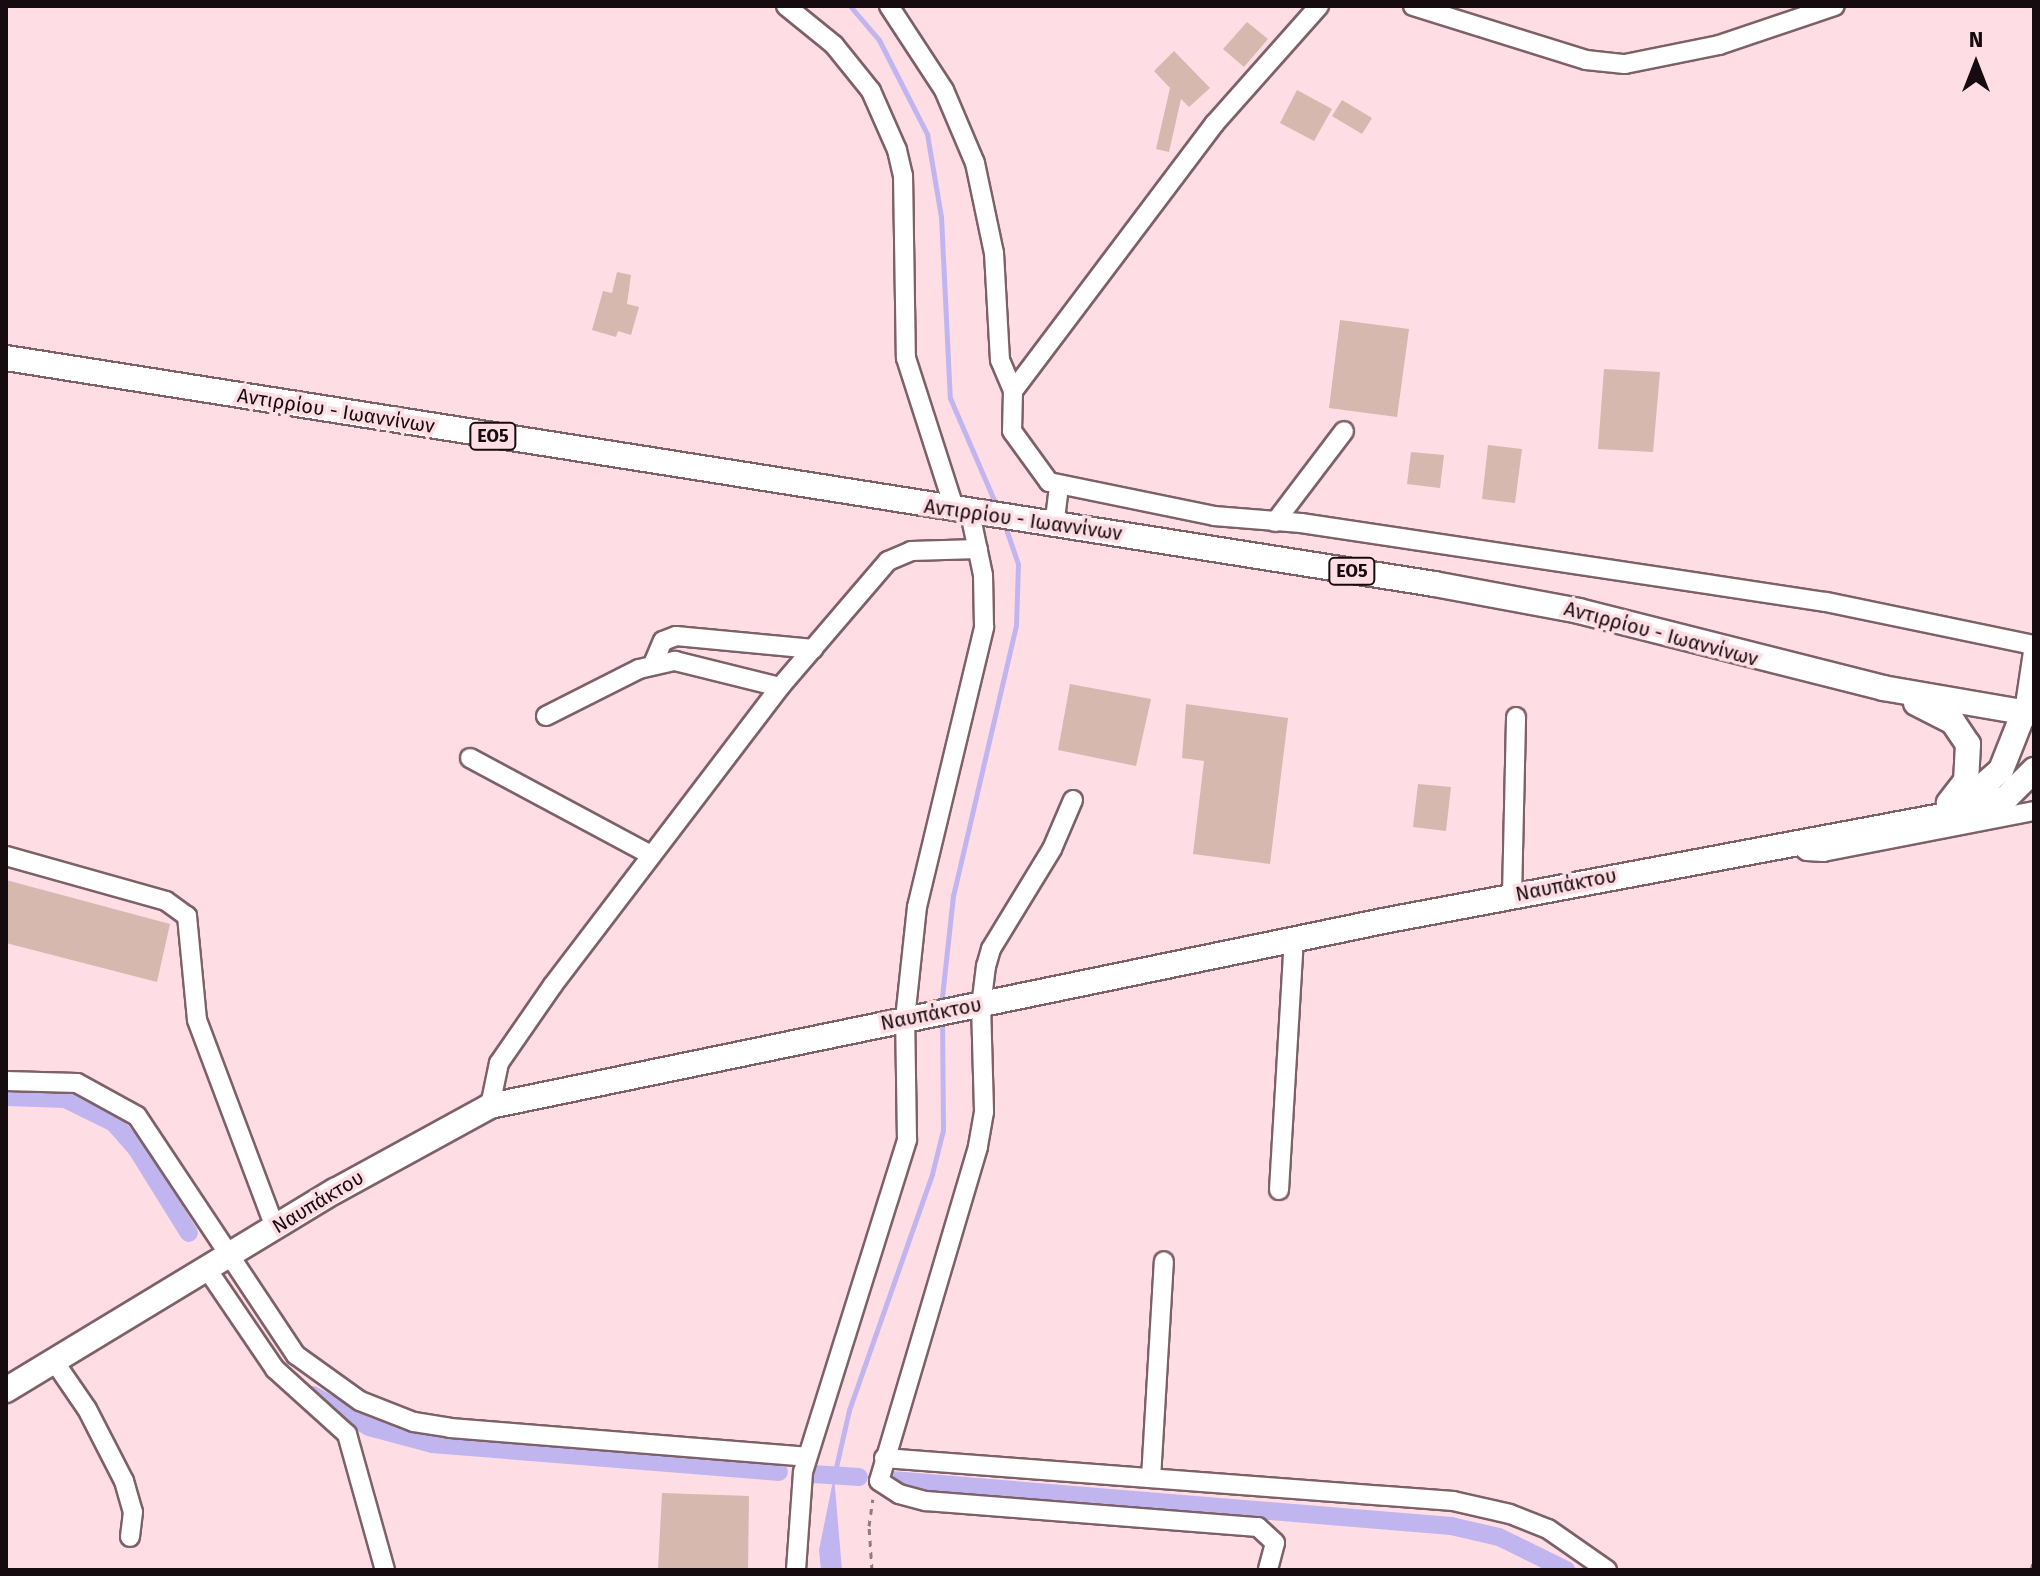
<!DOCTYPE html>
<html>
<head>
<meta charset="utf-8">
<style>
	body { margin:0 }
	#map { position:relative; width:2040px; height:1576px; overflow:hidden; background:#fedde5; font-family:"Fira Sans",sans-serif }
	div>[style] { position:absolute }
	.water>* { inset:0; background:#c1b5f0 }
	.stream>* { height:5px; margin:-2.5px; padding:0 2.5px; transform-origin:2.5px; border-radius:2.5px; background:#c1b5f0 }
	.canal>* { height:18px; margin:-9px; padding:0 9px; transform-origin:9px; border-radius:9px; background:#c1b5f0 }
	.building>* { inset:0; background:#d6b8af }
	.path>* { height:3px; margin-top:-1.5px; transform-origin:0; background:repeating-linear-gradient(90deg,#917a80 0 6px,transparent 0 12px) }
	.roads { filter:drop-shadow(2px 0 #7d6168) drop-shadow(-2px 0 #7d6168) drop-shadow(0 2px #7d6168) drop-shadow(0 -2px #7d6168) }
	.minor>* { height:18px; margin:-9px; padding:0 9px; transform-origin:9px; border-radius:9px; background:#fff }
	.major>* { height:24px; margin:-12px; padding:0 12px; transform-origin:12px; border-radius:12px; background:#fff }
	span { translate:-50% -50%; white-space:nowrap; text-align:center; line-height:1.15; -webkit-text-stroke:7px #fedde5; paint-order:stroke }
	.shield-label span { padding:2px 6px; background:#fedde5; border:2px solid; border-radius:6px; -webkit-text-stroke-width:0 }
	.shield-label { font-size:18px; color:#160b0e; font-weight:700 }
	.street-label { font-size:20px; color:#160b0e }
	.frame { position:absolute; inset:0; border:8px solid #160b0e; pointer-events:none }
	.north { position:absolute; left:1936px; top:24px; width:80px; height:80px; -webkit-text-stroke:6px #fedde5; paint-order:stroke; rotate:0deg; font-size:22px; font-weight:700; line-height:32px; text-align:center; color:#160b0e }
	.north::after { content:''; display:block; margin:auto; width:28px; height:36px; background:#160b0e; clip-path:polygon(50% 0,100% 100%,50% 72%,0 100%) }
</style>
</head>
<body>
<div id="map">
	<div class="water">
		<i style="clip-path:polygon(834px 1476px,842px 1570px,821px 1570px,819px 1550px)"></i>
	</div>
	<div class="stream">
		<i style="left:850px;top:6px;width:45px;rotate:49.5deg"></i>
		<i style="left:879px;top:40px;width:106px;rotate:62.9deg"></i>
		<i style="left:927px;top:134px;width:84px;rotate:80.4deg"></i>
		<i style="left:941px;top:217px;width:181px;rotate:87.2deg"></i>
		<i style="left:950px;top:398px;width:119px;rotate:66.7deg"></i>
		<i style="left:941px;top:1006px;width:111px;rotate:-83.8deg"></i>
		<i style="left:953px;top:896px;width:277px;rotate:-76.9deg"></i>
		<i style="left:1016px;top:626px;width:62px;rotate:-88.2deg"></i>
		<i style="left:1018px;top:564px;width:43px;rotate:-108.9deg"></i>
		<i style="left:834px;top:1476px;width:68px;rotate:-77.2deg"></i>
		<i style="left:849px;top:1410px;width:250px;rotate:-70.6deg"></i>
		<i style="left:932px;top:1174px;width:45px;rotate:-76deg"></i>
		<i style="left:943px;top:1130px;width:110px;rotate:-90.5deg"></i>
	</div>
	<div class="canal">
		<i style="left:6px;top:1097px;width:59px;rotate:1.9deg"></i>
		<i style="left:65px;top:1099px;width:55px;rotate:26.1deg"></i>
		<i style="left:114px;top:1123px;width:33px;rotate:49deg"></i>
		<i style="left:136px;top:1148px;width:100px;rotate:58.1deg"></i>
		<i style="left:313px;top:1395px;width:64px;rotate:29.7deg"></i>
		<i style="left:369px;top:1427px;width:65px;rotate:15.1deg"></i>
		<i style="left:432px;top:1444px;width:348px;rotate:4.6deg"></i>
		<i style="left:813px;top:1474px;width:46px;rotate:3.7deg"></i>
		<i style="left:892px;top:1480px;width:561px;rotate:4.7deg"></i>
		<i style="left:1451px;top:1526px;width:49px;rotate:12.9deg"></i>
		<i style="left:1499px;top:1537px;width:75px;rotate:26.2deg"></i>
	</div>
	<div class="building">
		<i style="clip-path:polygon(1247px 22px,1268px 39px,1244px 67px,1223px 49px)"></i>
		<i style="clip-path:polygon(1174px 51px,1210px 88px,1189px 107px,1181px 99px,1169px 152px,1156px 149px,1170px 88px,1154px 71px)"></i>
		<i style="clip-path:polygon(1297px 90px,1332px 109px,1314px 141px,1280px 123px)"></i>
		<i style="clip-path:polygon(1342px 100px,1372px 118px,1362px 134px,1332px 116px)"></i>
		<i style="clip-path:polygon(617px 272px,631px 275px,627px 304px,639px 307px,631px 335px,618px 331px,616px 337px,592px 330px,603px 291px,612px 293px)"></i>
		<i style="clip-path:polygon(1340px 320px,1409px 329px,1397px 417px,1329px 408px)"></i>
		<i style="clip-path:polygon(1604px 369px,1660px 372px,1653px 452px,1598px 449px)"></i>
		<i style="clip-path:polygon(1488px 445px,1522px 449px,1515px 503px,1482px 499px)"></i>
		<i style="clip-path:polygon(1411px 452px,1444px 455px,1440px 488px,1407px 484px)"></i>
		<i style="clip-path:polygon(1070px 684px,1151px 699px,1136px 766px,1058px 750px)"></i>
		<i style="clip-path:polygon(1186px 704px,1288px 718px,1270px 864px,1193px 854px,1204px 761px,1182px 758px)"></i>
		<i style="clip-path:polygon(1418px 784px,1451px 787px,1446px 831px,1413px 827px)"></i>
		<i style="clip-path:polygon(6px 880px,170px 924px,157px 982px,6px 943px)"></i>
		<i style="clip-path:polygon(662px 1493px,749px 1496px,748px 1570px,658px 1570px)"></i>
	</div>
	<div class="path">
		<i style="left:872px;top:1570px;width:44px;rotate:-93.9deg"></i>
		<i style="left:869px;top:1526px;width:27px;rotate:-82deg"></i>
		<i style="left:2031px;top:1570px;width:11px;rotate:-75deg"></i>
	</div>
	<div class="roads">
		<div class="minor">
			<i style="left:786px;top:6px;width:62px;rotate:39.1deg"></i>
			<i style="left:834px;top:45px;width:59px;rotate:51.2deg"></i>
			<i style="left:871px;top:91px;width:64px;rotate:66.2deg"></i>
			<i style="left:897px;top:150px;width:26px;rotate:77deg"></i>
			<i style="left:903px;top:175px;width:183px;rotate:89.1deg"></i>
			<i style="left:906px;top:358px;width:161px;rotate:72.2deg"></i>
			<i style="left:889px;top:6px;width:100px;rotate:56.8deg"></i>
			<i style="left:944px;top:90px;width:79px;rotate:67deg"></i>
			<i style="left:975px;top:163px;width:92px;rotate:78.1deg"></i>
			<i style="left:994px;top:253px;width:107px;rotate:86.8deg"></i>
			<i style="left:1000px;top:360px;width:34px;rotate:67deg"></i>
			<i style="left:1319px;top:6px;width:157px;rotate:131.6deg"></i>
			<i style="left:1215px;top:123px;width:336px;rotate:127deg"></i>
			<i style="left:1013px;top:391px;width:40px;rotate:91.4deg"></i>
			<i style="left:1012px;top:431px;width:63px;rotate:54deg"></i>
			<i style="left:1049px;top:482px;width:168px;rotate:11.6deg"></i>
			<i style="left:1214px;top:516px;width:87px;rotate:4.6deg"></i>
			<i style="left:1301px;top:523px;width:531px;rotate:8.56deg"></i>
			<i style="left:1826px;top:602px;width:212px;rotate:11.7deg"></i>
			<i style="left:1413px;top:6px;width:181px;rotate:17.3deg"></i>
			<i style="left:1586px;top:60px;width:39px;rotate:6deg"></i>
			<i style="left:1625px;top:64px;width:96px;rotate:-11.4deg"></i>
			<i style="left:1719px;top:45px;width:122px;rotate:-18.6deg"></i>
			<i style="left:1275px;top:522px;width:114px;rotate:-52.8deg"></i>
			<i style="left:1054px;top:527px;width:39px;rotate:-83deg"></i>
			<i style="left:653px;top:664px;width:25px;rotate:-67deg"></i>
			<i style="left:663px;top:641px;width:14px;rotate:-21deg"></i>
			<i style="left:676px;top:636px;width:138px;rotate:5.4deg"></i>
			<i style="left:2024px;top:712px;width:68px;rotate:-81.5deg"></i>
			<i style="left:546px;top:716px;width:104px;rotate:-26.8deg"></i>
			<i style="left:639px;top:669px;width:37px;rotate:-13deg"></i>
			<i style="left:675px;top:661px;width:108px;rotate:13.9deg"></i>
			<i style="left:470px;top:758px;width:205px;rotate:28.2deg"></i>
			<i style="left:1073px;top:800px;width:53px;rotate:113.2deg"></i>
			<i style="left:1052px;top:849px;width:117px;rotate:121.4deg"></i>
			<i style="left:991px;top:949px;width:18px;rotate:106deg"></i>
			<i style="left:986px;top:966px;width:38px;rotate:97deg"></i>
			<i style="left:981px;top:1004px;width:108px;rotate:88.4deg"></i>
			<i style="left:984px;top:1112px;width:36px;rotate:100deg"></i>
			<i style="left:978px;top:1147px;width:348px;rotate:106.5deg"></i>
			<i style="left:879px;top:1481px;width:24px;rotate:33deg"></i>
			<i style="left:899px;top:1494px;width:28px;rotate:15deg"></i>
			<i style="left:926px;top:1501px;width:333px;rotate:4.5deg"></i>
			<i style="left:1258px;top:1527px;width:23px;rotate:43deg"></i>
			<i style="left:1275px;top:1543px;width:28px;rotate:105deg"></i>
			<i style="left:1794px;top:841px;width:16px;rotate:38deg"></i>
			<i style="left:1807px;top:851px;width:16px;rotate:4deg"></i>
			<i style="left:1823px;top:852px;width:215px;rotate:-11deg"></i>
			<i style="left:6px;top:856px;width:166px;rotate:15.7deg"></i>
			<i style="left:166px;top:901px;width:26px;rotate:36deg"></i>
			<i style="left:187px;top:916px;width:104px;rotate:84.5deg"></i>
			<i style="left:197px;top:1020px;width:221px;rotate:69.4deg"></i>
			<i style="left:1512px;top:896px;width:179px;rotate:-88.7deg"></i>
			<i style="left:6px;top:1081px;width:71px;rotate:1.6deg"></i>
			<i style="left:77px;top:1083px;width:68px;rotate:28.8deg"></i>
			<i style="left:137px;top:1116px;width:287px;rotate:56.4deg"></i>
			<i style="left:296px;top:1355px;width:79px;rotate:35.7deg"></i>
			<i style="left:360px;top:1401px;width:58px;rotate:21.3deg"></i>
			<i style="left:414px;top:1422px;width:36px;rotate:9deg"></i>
			<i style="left:450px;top:1428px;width:358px;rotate:4.6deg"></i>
			<i style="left:490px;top:1106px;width:44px;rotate:-78.2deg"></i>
			<i style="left:499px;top:1063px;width:95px;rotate:-55.3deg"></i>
			<i style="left:553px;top:985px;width:375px;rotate:-52.7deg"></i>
			<i style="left:780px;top:687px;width:166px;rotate:-49.4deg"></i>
			<i style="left:888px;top:561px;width:25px;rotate:-23deg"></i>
			<i style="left:911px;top:551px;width:67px;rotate:-1.7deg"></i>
			<i style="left:1279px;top:1190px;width:249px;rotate:-86.6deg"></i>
			<i style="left:207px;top:1269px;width:121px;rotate:55.8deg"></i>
			<i style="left:275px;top:1369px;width:97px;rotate:42.1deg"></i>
			<i style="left:347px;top:1434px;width:141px;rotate:74.4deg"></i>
			<i style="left:54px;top:1361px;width:58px;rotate:55.5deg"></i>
			<i style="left:87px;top:1409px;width:81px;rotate:62.8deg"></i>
			<i style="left:124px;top:1481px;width:32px;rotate:74deg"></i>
			<i style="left:133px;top:1512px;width:25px;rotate:97deg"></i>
			<i style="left:884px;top:1458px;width:571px;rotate:4.32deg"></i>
			<i style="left:1453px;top:1501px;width:58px;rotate:12.8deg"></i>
			<i style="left:1510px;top:1514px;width:41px;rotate:21.5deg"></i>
			<i style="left:1548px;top:1529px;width:72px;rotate:34.8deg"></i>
			<i style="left:1151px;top:1478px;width:217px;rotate:-86.6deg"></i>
			<i style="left:796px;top:1570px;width:98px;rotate:-85.9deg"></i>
			<i style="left:803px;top:1472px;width:348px;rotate:-72.6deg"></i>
			<i style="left:907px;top:1140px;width:121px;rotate:-90.9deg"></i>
			<i style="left:905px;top:1019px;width:113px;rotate:-83.9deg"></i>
			<i style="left:917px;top:907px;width:288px;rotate:-76.5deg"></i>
			<i style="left:984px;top:627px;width:52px;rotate:-91.1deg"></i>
			<i style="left:983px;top:575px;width:63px;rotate:-101.8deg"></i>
		</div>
		<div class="major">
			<i style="left:6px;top:358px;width:1446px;rotate:8.99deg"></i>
			<i style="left:1434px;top:584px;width:147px;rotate:10.5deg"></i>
			<i style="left:1579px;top:611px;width:314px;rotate:14.2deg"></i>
			<i style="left:1883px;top:688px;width:153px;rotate:9.8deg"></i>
			<i style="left:1916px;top:703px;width:42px;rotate:27.2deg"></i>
			<i style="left:1953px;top:722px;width:27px;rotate:56deg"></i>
			<i style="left:1968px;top:744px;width:37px;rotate:93deg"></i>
			<i style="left:1966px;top:781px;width:28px;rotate:128deg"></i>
			<i style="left:1951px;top:802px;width:30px;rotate:-24deg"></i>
			<i style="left:1978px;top:790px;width:30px;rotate:-41deg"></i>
			<i style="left:2001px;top:770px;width:62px;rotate:-68.4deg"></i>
			<i style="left:6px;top:1390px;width:385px;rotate:-31.2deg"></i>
			<i style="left:335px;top:1191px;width:177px;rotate:-28.7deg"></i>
			<i style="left:490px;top:1106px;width:912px;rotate:-11.7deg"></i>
			<i style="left:1383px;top:921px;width:590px;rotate:-10.64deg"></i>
			<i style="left:1963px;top:812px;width:45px;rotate:-18deg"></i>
			<i style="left:2006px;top:798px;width:40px;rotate:-45deg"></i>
		</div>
	</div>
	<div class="shield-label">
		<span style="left:493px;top:436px">ΕΟ5</span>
		<span style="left:1352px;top:571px">ΕΟ5</span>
	</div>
	<div class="street-label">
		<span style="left:336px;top:411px;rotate:9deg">Αντιρρίου - Ιωαννίνων</span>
		<span style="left:1023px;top:520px;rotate:8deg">Αντιρρίου - Ιωαννίνων</span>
		<span style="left:1661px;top:634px;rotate:15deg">Αντιρρίου - Ιωαννίνων</span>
		<span style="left:1566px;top:885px;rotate:-11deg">Ναυπάκτου</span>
		<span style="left:931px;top:1014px;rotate:-11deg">Ναυπάκτου</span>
		<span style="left:318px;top:1202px;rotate:-31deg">Ναυπάκτου</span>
	</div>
	<div class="frame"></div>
	<div class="north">N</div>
</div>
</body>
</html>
